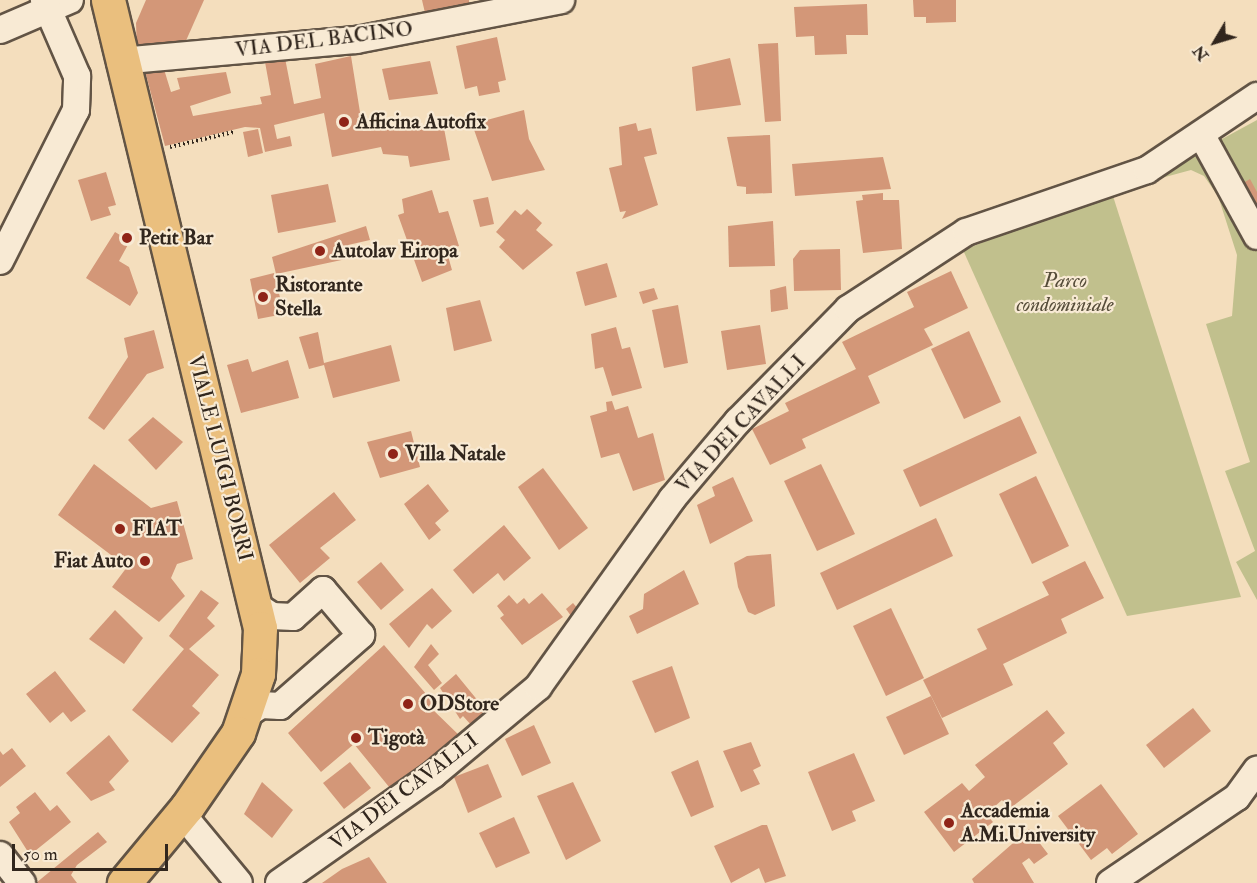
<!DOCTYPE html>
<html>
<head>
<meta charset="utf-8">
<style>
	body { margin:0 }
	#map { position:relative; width:1257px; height:883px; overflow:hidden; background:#f4debd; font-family:"IM FELL Double Pica",serif }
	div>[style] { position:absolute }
	.green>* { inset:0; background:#c1c08d }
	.building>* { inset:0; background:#d39778 }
	.path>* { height:4px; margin-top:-2px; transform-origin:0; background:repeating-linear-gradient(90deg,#31261d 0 1.5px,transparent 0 4.5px) }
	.roads { filter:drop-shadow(2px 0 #625445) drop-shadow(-2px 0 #625445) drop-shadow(0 2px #625445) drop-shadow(0 -2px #625445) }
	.minor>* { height:26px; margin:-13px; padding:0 13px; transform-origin:13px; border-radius:13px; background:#f8ead4 }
	.major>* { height:33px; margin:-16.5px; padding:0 16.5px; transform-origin:16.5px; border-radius:16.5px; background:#eabf7e }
	.dots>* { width:16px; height:16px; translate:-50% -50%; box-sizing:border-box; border:3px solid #f8ead4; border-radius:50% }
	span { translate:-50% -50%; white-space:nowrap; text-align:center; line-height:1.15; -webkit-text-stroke:4.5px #f8ead4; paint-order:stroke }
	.street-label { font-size:21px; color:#31261d }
	.poi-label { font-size:21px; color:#31261d; font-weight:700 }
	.left { translate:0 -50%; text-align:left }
	.right { translate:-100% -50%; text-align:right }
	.park-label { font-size:21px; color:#554c39; font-style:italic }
	.north { position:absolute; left:1185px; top:12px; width:60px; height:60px; -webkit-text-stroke:4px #f8ead4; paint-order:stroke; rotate:232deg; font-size:16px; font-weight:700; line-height:24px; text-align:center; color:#31261d }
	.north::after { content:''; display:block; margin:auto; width:21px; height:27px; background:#31261d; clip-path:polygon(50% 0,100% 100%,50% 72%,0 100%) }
	.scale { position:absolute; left:12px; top:844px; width:156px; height:27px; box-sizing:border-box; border:3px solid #31261d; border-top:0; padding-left:8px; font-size:18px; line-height:21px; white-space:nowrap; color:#31261d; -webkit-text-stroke:4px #f8ead4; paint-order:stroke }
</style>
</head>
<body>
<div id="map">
	<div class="green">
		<i style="clip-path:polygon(1257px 120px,1257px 227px,1211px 145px)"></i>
		<i style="clip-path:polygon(1200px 152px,1257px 246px,1257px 600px,1236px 562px,1255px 551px,1225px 471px,1250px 462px,1206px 324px,1232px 316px,1237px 255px,1218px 196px,1204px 176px,1191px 170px,1154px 180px,1151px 174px)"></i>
		<i style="clip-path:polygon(1112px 193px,1241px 597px,1127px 616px,963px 250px)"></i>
	</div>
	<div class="building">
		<i style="clip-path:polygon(146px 0,204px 0,181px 52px,137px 52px,136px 23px)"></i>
		<i style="clip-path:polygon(422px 0,469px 0,469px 3px,425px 13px)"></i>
		<i style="clip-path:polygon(913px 0,956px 0,956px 22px,926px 23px,926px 17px,914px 17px)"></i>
		<i style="clip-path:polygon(867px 4px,868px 35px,846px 35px,847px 54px,815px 55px,814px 36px,796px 37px,794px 7px)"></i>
		<i style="clip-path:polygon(497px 37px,506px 80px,498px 82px,500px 92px,479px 96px,477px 86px,465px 89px,456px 46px)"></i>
		<i style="clip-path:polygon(778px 43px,781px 121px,765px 122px,758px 44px)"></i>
		<i style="clip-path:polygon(351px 56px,363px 131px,443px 123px,450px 160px,410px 167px,408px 156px,383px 154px,381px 147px,332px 157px,324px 113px,274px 125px,277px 139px,290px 136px,292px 146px,265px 152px,260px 128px,245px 127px,165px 146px,145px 71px,163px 66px,171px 92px,180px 89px,177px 78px,226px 72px,231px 93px,190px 106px,193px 116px,262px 104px,260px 97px,271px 95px,265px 62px,285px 58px,294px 104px,321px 98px,315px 64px)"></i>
		<i style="clip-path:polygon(730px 58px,741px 105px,696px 111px,692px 67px)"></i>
		<i style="clip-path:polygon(430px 61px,438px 94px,389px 100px,382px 69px)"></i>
		<i style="clip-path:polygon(524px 110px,529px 139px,545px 170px,492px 181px,472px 124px)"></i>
		<i style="clip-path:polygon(636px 123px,638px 131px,651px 128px,657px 154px,644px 157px,658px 205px,622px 219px,626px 211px,620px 212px,609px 168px,622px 165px,619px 127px)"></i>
		<i style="clip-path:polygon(258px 129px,263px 153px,248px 157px,243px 132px)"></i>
		<i style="clip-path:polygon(770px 135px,772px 193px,746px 194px,746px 187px,737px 186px,727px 137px)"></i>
		<i style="clip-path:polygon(883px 157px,891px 189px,795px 196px,792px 164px)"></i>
		<i style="clip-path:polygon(106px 172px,116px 205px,108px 207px,111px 215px,91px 221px,78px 180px)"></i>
		<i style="clip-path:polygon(1250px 179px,1257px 192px,1257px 218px,1238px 186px)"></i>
		<i style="clip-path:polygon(328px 184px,336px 222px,278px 233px,271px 195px)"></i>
		<i style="clip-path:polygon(432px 190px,439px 213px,448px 211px,459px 246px,446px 249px,452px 270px,422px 282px,398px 215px,404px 213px,402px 199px)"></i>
		<i style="clip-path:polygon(883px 193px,883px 200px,899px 200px,902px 249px,863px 253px,856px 201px,863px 200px,862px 195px)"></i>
		<i style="clip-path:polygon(488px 197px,494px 224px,480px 227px,473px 200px)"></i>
		<i style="clip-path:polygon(527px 209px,542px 223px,536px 230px,553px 245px,523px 270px,499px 247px,505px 240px,496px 232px,515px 210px,521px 215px)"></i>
		<i style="clip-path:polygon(773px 221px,775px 266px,729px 267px,728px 226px)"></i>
		<i style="clip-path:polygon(366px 226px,370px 240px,348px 245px,351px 258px,276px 274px,272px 257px)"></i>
		<i style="clip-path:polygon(115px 232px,130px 241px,119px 261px,129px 267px,138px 293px,130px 306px,86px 278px)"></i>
		<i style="clip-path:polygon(840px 249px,841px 290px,794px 291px,793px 259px,800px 250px)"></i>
		<i style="clip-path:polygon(607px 263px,617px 297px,585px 306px,576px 272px)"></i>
		<i style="clip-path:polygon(951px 271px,968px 308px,924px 329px,933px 345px,868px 376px,880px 403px,802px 439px,806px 448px,770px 465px,752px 429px,789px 411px,785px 403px,856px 369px,842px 342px,914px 307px,907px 292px)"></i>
		<i style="clip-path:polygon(274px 273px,284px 314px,258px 319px,250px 279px)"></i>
		<i style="clip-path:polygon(786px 286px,788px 309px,771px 312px,770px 290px)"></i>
		<i style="clip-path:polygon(654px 288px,658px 299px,643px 304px,639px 292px)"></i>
		<i style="clip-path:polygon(480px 300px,492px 341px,454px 351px,446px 308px)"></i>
		<i style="clip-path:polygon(678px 305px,688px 363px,664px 368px,652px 310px)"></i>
		<i style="clip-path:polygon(760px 325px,766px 364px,727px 370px,721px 331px)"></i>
		<i style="clip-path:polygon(616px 327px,622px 349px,630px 347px,642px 388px,612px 396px,603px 367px,595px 369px,591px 334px)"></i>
		<i style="clip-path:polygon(154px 330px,164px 368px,147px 374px,104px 430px,88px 418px,128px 357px,124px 338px)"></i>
		<i style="clip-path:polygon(969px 331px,1001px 402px,964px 419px,931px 349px)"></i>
		<i style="clip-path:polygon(318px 332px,324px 363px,391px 345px,400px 381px,333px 398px,324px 365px,309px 369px,299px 337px)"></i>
		<i style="clip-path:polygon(248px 359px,252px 372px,288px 360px,299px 398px,241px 413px,227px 365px)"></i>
		<i style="clip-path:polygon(612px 401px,615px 410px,628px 406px,638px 438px,653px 433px,665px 480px,633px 491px,619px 453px,601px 458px,590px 416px,607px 411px,606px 402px)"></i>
		<i style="clip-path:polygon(1020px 416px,1037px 453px,920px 507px,903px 470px)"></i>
		<i style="clip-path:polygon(153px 417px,183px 442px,156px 470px,128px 440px)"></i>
		<i style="clip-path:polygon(411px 431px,420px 467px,380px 478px,367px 442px)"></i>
		<i style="clip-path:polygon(94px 464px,151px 508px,177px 501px,193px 559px,177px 564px,171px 578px,185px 596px,159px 622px,112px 587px,127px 567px,58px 515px)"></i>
		<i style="clip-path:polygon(821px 464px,855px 534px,817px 551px,784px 481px)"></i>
		<i style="clip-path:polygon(543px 468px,588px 528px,559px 550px,518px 487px)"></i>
		<i style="clip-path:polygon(1036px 476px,1069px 546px,1032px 564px,999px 494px)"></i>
		<i style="clip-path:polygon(733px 477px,753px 521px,710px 544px,697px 505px,715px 496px,712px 487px)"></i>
		<i style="clip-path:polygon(428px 484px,449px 511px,435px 523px,441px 530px,429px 540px,404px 504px)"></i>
		<i style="clip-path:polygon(334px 492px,356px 520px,320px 548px,330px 558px,300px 583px,269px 545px)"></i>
		<i style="clip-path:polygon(936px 518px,953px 556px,837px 610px,820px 573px)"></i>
		<i style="clip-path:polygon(504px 525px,531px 558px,504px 581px,498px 573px,473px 594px,453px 570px)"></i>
		<i style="clip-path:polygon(771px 554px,775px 606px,755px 615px,748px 612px,738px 587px,734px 563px,747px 556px)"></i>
		<i style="clip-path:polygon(1085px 561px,1104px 598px,1061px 619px,1067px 633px,1003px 664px,1013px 685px,942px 718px,923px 680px,987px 649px,977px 629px,1049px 595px,1042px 582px)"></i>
		<i style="clip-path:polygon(381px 562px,404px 590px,381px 610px,357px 582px)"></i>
		<i style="clip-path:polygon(684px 570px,699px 604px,637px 634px,629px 616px,643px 609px,644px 594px)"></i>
		<i style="clip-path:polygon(432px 588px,452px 611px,432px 629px,427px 624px,409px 648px,389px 624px)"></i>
		<i style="clip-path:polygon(201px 590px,219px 603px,207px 618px,215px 626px,189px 649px,219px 675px,192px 706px,200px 713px,172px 743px,132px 710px,184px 649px,169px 636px)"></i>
		<i style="clip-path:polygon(542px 593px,563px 617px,522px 645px,500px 618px,504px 615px,497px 606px,509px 595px,517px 604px,524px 598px,529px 604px)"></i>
		<i style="clip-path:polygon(573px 603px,579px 610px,571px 616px,566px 609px)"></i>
		<i style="clip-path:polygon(891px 608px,924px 678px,886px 696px,853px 626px)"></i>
		<i style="clip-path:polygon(115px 610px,143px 638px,124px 664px,89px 639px)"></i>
		<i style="clip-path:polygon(431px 644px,439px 654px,428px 665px,442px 683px,434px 690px,414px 667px)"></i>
		<i style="clip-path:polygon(384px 645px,433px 702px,429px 706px,464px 740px,394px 793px,354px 744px,321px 772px,288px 733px)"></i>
		<i style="clip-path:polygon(672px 666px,690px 718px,655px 733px,632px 681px)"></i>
		<i style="clip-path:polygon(55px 671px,86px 711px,71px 722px,63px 712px,50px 723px,26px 694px)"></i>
		<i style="clip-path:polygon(456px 674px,488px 713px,472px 726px,463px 716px,460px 719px,440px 688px)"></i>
		<i style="clip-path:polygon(931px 696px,949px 734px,904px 755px,886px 717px)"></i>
		<i style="clip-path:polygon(1193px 708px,1211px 731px,1164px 768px,1146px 745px)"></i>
		<i style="clip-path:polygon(1047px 710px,1065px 733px,1053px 743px,1068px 764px,1009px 809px,1002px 800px,986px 814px,993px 822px,954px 852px,924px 812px,962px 783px,969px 791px,985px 777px,975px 765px)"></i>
		<i style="clip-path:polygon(534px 725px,551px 763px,522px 776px,505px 739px)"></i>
		<i style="clip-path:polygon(109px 735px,129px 761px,109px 782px,115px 790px,91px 801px,66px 773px)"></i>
		<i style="clip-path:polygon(751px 742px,761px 766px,753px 770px,760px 784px,741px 792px,723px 751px)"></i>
		<i style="clip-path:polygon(12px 748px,26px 766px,0 787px,0 751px,3px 755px)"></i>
		<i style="clip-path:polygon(854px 753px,875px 801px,852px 811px,856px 821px,832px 831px,808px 772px)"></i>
		<i style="clip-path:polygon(698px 760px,714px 807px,691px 817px,671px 772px)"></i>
		<i style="clip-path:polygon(350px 762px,371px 788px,344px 809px,323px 783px)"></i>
		<i style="clip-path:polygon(488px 764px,502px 797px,468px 813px,454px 777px)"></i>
		<i style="clip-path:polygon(262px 782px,293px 810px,272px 838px,244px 814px)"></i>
		<i style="clip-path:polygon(573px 782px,601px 841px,566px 860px,537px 796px)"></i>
		<i style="clip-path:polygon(1101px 784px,1138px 834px,1112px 854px,1107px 848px,1091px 860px,1058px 816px)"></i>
		<i style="clip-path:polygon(35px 792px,50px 811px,57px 805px,71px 822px,30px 855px,9px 822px,20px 813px,16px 807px)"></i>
		<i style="clip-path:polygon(514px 817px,530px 853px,496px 868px,479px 833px)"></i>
		<i style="clip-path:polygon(762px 825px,767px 825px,786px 876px,765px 883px,759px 868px,731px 883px,714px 846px)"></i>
		<i style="clip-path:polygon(1029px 829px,1048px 854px,1034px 864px,1029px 858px,1022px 863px,1034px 883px,974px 883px,972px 879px)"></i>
		<i style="clip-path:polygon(98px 832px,107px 842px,77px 865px,71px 875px,77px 883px,36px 883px)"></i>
		<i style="clip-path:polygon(369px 857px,387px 883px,322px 883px,342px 869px)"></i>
	</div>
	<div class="path">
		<i style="left:170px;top:147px;width:65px;rotate:-13.4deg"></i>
	</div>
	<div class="roads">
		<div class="minor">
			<i style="left:0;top:30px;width:76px;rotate:-23.2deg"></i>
			<i style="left:120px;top:61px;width:237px;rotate:-5.1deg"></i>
			<i style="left:356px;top:40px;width:209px;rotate:-11deg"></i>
			<i style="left:1202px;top:136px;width:114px;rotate:61.2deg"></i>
			<i style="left:0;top:261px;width:169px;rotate:-63.3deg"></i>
			<i style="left:76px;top:110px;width:34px;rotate:-88deg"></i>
			<i style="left:77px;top:76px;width:83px;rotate:-113.5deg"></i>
			<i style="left:243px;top:717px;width:22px;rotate:-34deg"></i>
			<i style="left:261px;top:705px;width:19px;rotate:3deg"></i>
			<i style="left:280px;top:706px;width:108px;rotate:-41.2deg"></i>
			<i style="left:361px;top:635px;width:59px;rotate:-130.2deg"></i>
			<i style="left:323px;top:590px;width:40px;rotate:138deg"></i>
			<i style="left:293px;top:617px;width:21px;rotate:-177deg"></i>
			<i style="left:272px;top:616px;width:20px;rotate:-147deg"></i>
			<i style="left:182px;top:814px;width:89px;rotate:50.4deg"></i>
			<i style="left:0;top:855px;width:36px;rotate:52deg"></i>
			<i style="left:279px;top:883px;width:189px;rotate:-35.1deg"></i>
			<i style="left:434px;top:774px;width:136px;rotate:-39.9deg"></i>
			<i style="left:538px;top:687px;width:231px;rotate:-54.5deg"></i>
			<i style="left:672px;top:499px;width:102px;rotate:-49.8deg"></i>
			<i style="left:738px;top:421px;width:157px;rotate:-45.5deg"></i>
			<i style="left:848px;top:309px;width:141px;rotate:-33.1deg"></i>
			<i style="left:966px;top:232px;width:191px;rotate:-18.9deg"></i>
			<i style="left:1147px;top:170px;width:133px;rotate:-33.9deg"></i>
			<i style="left:1110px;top:883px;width:153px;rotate:-34.1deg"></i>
			<i style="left:1237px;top:797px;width:34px;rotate:-54deg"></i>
		</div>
		<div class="major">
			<i style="left:108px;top:0;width:646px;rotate:76.39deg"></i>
			<i style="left:260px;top:628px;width:46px;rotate:92.5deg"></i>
			<i style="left:258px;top:674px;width:62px;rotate:108.7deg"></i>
			<i style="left:238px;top:733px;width:90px;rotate:124.6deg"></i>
			<i style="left:187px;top:807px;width:99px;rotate:129.7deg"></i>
		</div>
	</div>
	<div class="dots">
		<i style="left:344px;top:122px;background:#8f2418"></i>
		<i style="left:127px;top:238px;background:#8f2418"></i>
		<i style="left:320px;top:251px;background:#8f2418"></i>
		<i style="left:263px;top:297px;background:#8f2418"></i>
		<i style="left:393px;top:454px;background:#8f2418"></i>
		<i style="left:120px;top:529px;background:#8f2418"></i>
		<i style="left:145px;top:561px;background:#8f2418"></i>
		<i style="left:408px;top:704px;background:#8f2418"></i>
		<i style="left:356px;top:738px;background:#8f2418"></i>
		<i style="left:949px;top:823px;background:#8f2418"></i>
	</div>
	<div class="street-label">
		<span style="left:324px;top:40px;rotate:-7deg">VIA DEL BACINO</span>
		<span style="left:741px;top:424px;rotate:-47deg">VIA DEI CAVALLI</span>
		<span style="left:220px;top:458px;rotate:76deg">VIALE LUIGI BORRI</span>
		<span style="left:404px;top:792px;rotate:-37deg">VIA DEI CAVALLI</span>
	</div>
	<div class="poi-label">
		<span class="left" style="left:356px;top:122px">Afficina Autofix</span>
		<span class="left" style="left:139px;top:238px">Petit Bar</span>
		<span class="left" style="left:332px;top:251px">Autolav Eiropa</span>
		<span class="left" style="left:275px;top:297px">Ristorante<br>Stella</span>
		<span class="left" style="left:405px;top:454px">Villa Natale</span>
		<span class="left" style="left:132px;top:529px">FIAT</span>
		<span class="right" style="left:133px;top:561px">Fiat Auto</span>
		<span class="left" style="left:420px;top:704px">ODStore</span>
		<span class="left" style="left:368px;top:738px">Tigotà</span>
		<span class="left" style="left:961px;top:823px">Accademia<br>A.Mi.University</span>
	</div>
	<div class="park-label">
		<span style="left:1065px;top:293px">Parco<br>condominiale</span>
	</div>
	<div class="north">N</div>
	<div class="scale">50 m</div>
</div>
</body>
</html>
